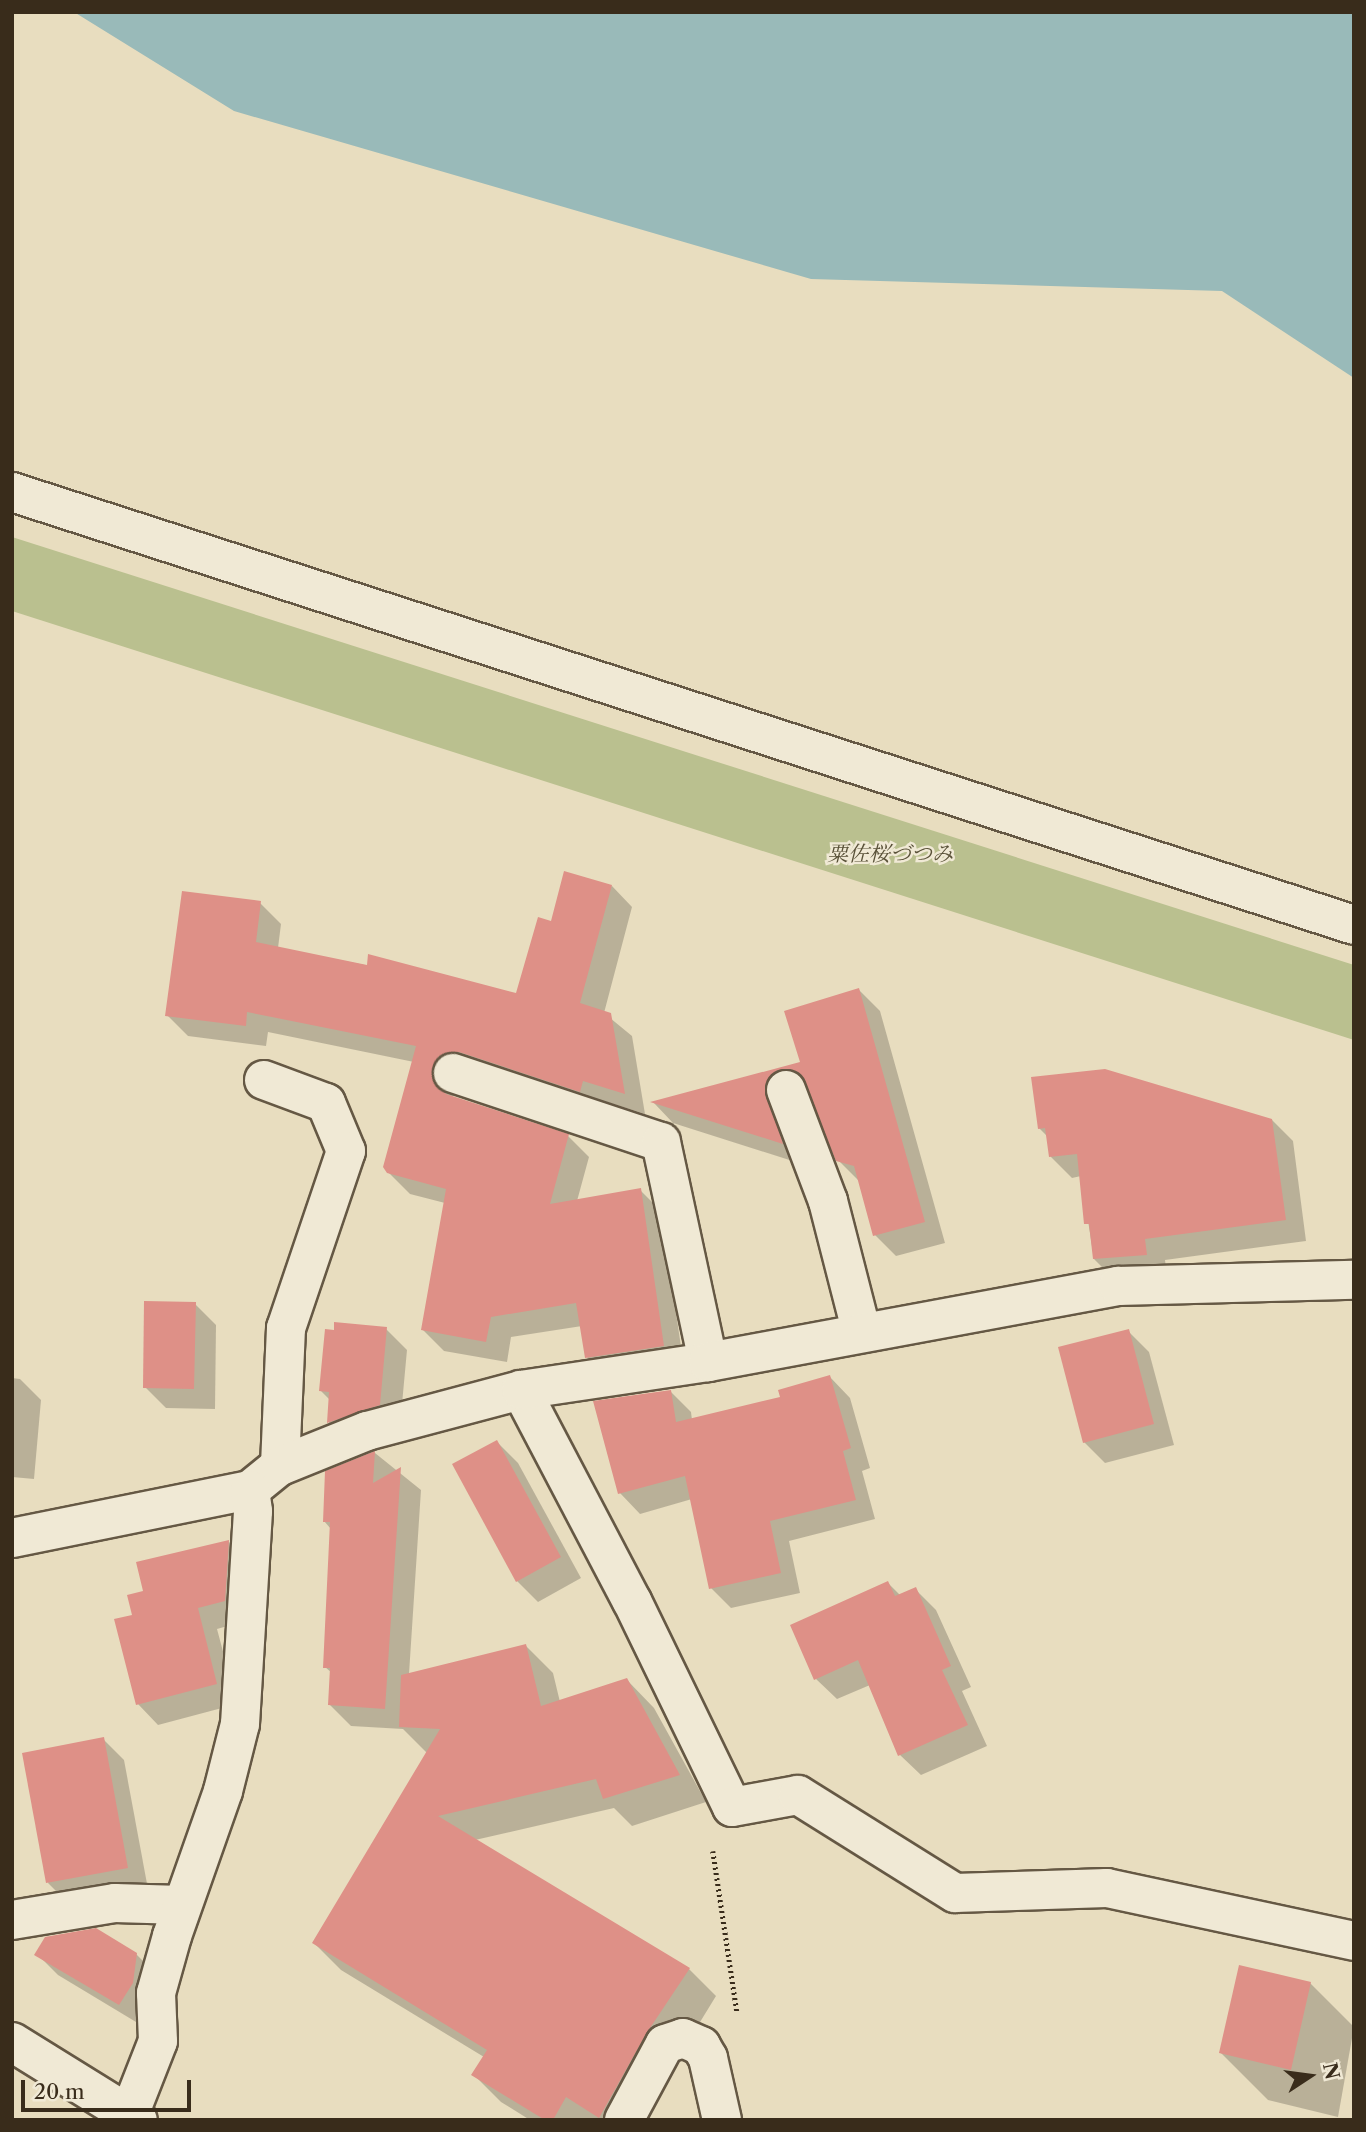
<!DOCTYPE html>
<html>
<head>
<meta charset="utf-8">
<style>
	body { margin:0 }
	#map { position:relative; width:1366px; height:2132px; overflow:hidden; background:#e8ddbf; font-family:"Libre Caslon Text","Noto Serif JP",serif }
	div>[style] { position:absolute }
	.green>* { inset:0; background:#bac08f }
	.water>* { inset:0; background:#99bab9 }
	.shadow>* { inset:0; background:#0003 }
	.building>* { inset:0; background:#de9087 }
	.path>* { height:4.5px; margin-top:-2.25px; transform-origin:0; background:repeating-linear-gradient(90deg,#392c1b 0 2px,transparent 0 5.5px) }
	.roads { filter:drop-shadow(2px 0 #655844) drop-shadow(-2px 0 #655844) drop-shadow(0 2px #655844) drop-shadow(0 -2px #655844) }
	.minor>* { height:38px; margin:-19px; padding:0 19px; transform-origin:19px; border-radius:19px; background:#f0e9d5 }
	span { translate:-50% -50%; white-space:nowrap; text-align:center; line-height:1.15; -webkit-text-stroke:5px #f0e9d5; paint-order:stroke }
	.park-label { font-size:21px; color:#595138; font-style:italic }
	.frame { position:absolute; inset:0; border:14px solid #392c1b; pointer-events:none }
	.north { position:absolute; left:1275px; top:2041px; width:70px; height:70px; -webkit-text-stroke:5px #f0e9d5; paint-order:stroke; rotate:77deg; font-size:19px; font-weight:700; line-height:28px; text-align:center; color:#392c1b }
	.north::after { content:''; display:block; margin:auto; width:24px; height:32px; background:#392c1b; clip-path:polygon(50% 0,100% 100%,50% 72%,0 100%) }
	.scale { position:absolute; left:21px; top:2080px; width:170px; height:32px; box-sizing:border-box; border:4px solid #392c1b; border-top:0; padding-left:9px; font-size:21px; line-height:24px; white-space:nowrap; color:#392c1b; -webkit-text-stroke:5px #f0e9d5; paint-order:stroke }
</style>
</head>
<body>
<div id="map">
	<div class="green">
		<i style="clip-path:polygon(12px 537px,1354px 965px,1354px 1040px,12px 611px)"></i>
	</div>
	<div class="water">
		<i style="clip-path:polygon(74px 12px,1354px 12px,1354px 378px,1222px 291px,811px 279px,234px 111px)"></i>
	</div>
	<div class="shadow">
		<i style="clip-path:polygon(612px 886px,632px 907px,604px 1013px,632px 1036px,645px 1114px,604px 1101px,601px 1112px,460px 1077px,452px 1098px,568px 1136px,589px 1157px,577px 1201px,640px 1190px,661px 1211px,684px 1367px,608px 1378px,587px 1357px,582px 1326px,511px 1337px,507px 1362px,444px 1351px,423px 1330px,445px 1203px,410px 1194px,388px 1172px,414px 1062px,268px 1032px,266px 1046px,188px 1036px,167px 1015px,260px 903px,281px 924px,278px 948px,517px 995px,552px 924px)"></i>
		<i style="clip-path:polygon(859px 990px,880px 1011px,945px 1243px,896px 1256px,875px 1235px,859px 1181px,838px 1160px,811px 1089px,802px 1164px,673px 1123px,654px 1103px,802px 1064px)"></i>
		<i style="clip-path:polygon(1272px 1120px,1293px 1141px,1306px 1241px,1165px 1260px,1167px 1275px,1115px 1280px,1094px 1259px,1081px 1176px,1072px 1178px,1051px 1157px,1048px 1137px,1039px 1128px)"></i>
		<i style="clip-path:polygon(195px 1304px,216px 1325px,215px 1409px,166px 1408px,145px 1387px)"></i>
		<i style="clip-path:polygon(386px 1329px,407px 1350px,400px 1426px,350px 1443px,329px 1423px,330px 1400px,321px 1391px)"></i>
		<i style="clip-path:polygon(1128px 1331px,1149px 1352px,1174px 1445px,1105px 1463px,1084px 1442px)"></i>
		<i style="clip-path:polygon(830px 1377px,850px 1398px,870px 1468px,862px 1471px,875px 1519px,789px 1541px,800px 1593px,731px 1608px,711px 1588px,692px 1499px,640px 1514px,620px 1493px,670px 1391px,691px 1412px,692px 1420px,782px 1398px)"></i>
		<i style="clip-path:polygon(12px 1378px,20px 1379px,41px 1400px,34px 1479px,12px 1477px)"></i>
		<i style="clip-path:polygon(497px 1442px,518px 1463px,581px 1578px,538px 1602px,517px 1581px,454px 1464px)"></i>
		<i style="clip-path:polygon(375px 1453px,421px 1490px,409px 1674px,526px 1646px,553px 1673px,560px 1702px,627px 1680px,654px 1708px,706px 1802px,632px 1826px,614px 1808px,475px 1840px,689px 1969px,716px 1996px,640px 2120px,530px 2120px,501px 2102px,474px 2075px,484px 2057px,341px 1970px,314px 1943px,428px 1754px,403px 1729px,351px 1726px,330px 1705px,332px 1673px,325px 1667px,331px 1529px,324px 1521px,327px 1473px)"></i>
		<i style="clip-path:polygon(228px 1541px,249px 1562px,245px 1621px,217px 1629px,237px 1704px,158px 1725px,138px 1704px,134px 1616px,146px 1592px)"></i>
		<i style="clip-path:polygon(888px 1583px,901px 1596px,915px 1589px,936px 1610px,971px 1687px,962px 1691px,987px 1746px,921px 1775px,900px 1755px,870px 1685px,837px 1699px,816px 1679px)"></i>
		<i style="clip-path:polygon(103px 1739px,124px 1760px,148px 1889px,69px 1904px,48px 1883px)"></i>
		<i style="clip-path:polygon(37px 1954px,136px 1954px,157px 1975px,141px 2025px,58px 1975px)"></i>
		<i style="clip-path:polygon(1310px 1983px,1354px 2027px,1338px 2117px,1268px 2100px,1221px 2053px)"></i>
	</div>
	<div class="building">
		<i style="clip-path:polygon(564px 871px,612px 885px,580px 1003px,611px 1013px,625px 1094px,583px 1081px,580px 1092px,459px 1052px,439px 1056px,432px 1077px,446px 1094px,569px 1134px,550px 1204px,641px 1188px,664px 1346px,585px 1358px,576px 1303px,491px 1317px,486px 1342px,421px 1330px,446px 1189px,387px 1173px,383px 1167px,416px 1046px,247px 1012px,246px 1026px,165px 1016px,182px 891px,261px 901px,256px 942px,367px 965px,368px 954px,516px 993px,538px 917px,551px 921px)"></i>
		<i style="clip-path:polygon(859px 988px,925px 1222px,873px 1236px,854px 1166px,836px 1161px,799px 1073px,778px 1070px,765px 1086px,783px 1144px,650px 1102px,800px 1062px,784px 1011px)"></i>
		<i style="clip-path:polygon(1105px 1069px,1272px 1119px,1286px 1220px,1145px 1239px,1147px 1255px,1093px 1259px,1089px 1224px,1084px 1224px,1077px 1154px,1049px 1157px,1045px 1128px,1038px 1129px,1031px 1077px)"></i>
		<i style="clip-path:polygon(144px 1301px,196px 1302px,194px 1389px,143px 1388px)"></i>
		<i style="clip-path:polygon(334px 1322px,387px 1327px,380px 1405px,327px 1423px,329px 1392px,319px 1391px,325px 1329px,334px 1330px)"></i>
		<i style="clip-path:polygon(1129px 1329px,1154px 1424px,1083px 1443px,1058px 1347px)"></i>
		<i style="clip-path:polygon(830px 1375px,851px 1448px,843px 1451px,856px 1500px,770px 1521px,781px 1573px,709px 1589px,685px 1476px,618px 1494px,593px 1401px,671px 1390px,676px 1422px,780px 1397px,778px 1390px)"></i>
		<i style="clip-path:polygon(497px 1440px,561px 1557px,516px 1582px,452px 1464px)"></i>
		<i style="clip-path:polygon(375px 1451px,373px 1483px,401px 1467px,385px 1709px,328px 1705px,330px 1668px,323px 1668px,330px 1522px,323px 1522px,325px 1471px)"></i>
		<i style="clip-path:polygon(229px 1540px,225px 1601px,198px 1608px,217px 1684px,136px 1705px,114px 1619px,132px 1615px,127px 1595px,143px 1591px,136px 1562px)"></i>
		<i style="clip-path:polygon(888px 1581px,895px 1596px,916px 1587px,951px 1666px,942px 1670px,968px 1725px,898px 1756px,858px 1660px,814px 1680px,790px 1625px)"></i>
		<i style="clip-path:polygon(526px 1644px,541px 1706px,627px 1678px,680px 1775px,603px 1799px,596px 1779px,438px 1816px,690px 1968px,646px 2034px,599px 2118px,566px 2097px,553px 2120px,545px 2120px,471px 2075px,487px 2050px,312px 1943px,440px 1729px,399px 1727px,401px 1675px)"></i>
		<i style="clip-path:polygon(104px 1737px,128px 1868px,46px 1883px,22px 1753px)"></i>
		<i style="clip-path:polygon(96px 1928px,137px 1953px,133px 1983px,119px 2005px,34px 1955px,45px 1937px)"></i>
		<i style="clip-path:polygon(1239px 1965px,1311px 1982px,1291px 2070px,1219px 2053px)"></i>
	</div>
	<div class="path">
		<i style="left:713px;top:1851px;width:163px;rotate:81.5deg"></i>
	</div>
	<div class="roads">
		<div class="minor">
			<i style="left:12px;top:492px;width:1410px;rotate:17.88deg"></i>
			<i style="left:453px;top:1073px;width:219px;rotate:18.4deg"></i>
			<i style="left:661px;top:1142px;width:225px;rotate:77.9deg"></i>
			<i style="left:264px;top:1080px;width:66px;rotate:20.4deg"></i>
			<i style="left:326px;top:1103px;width:52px;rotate:67.4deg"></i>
			<i style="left:346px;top:1151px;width:187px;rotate:108.7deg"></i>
			<i style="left:286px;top:1328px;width:138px;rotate:92.5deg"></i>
			<i style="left:786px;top:1090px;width:119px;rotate:69.3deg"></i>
			<i style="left:828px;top:1201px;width:136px;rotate:75.6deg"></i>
			<i style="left:521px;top:1390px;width:238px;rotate:62.3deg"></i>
			<i style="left:632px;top:1601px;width:229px;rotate:64.1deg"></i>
			<i style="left:732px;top:1807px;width:67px;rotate:-10.3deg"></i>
			<i style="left:798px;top:1795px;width:185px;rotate:32deg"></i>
			<i style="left:955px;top:1893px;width:152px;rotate:-1.9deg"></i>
			<i style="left:1107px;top:1888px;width:253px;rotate:12.1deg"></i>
			<i style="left:12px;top:1538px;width:243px;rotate:-11.4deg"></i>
			<i style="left:250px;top:1490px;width:38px;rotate:-39deg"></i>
			<i style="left:280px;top:1466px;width:94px;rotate:-21.9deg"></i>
			<i style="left:367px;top:1431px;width:159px;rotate:-14.9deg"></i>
			<i style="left:521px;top:1390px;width:189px;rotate:-8.5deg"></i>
			<i style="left:708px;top:1362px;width:417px;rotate:-10.5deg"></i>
			<i style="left:1118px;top:1286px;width:236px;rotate:-1.5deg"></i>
			<i style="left:12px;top:1920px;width:104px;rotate:-9.4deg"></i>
			<i style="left:115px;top:1903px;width:66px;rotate:1.7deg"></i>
			<i style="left:12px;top:2042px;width:148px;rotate:31.8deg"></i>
			<i style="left:129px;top:2115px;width:79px;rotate:-68.6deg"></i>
			<i style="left:158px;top:2041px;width:48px;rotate:-92.4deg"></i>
			<i style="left:156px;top:1993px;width:59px;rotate:-74.3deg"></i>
			<i style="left:172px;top:1936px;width:154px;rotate:-70.6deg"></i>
			<i style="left:223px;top:1791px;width:69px;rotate:-75.8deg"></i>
			<i style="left:240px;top:1724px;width:213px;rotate:-86.5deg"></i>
			<i style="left:253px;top:1511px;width:21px;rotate:-98deg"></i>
			<i style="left:624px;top:2120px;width:86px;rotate:-61.7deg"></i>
			<i style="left:665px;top:2044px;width:19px;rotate:-18deg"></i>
			<i style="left:683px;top:2038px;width:20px;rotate:24deg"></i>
			<i style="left:701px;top:2046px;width:14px;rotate:60deg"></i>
			<i style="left:708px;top:2058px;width:64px;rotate:77.3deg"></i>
		</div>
	</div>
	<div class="park-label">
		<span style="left:890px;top:854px">粟佐桜づつみ</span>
	</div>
	<div class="frame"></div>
	<div class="north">N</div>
	<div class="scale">20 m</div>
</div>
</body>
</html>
